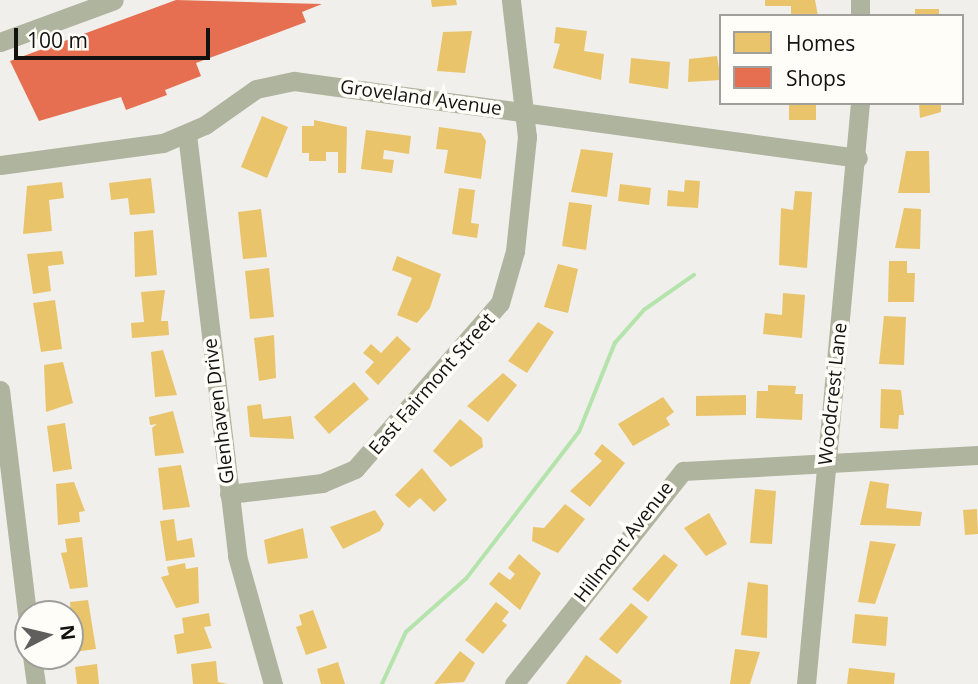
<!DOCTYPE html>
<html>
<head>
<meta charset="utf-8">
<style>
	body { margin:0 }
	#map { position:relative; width:978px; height:684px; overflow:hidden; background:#f0efeb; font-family:"Open Sans",sans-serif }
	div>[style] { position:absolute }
	.homes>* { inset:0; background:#e9c46a }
	.shops>* { inset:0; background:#e76f51 }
	.stream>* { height:3.5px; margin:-1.75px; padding:0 1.75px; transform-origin:1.75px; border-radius:1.75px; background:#b4e4ab }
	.minor>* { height:19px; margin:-9.5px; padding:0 9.5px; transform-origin:9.5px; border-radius:9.5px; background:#afb49f }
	span { translate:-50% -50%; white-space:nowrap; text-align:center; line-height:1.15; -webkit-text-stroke:7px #fffdf7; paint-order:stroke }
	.street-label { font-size:19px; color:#121210 }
	.legend { position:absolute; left:719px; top:14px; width:245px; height:91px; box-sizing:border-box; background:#fffdf7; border:2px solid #a09f9b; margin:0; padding:9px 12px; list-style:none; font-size:21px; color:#121210 }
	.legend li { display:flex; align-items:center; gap:14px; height:35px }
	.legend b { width:35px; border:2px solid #a09f9b }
	.north { position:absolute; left:14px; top:600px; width:70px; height:70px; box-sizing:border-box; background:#fffdf7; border:2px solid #a09f9b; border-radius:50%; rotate:83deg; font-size:19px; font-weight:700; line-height:28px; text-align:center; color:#121210 }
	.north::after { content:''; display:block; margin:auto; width:24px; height:32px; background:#605f5d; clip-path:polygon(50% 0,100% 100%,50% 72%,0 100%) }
	.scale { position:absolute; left:14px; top:28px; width:196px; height:32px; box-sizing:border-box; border:4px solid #121210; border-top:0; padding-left:9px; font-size:21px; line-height:24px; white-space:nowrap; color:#121210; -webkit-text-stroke:5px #fffdf7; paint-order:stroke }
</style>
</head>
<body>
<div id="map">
	<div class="homes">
		<i style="clip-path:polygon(431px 0,456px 0,457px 5px,432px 7px)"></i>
		<i style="clip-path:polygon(765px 0,815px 0,818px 16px,791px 16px,791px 6px,765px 6px)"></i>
		<i style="clip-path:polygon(915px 9px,939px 9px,939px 16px,915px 16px)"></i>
		<i style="clip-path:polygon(556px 27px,587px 31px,584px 51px,604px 54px,601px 80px,553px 68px,560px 44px,554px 43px)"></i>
		<i style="clip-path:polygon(472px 31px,465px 73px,437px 71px,443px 32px)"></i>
		<i style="clip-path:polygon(717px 56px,721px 80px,688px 82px,689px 59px)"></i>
		<i style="clip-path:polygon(631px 58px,670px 62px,668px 89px,629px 83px)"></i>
		<i style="clip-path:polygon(816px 103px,816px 120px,789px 120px,789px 104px)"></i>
		<i style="clip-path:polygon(919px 103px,941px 103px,941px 112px,920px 118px)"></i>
		<i style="clip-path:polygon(262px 116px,288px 127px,267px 178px,241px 167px)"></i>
		<i style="clip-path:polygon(314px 120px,347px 127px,346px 173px,338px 173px,338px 152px,326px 152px,326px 161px,309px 161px,309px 153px,302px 153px,302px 126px,314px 126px)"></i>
		<i style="clip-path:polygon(439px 127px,481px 133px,486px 141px,481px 179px,444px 173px,448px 150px,436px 149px)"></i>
		<i style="clip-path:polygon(366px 130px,411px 136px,409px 154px,384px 150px,383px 159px,394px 160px,392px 173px,361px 169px)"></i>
		<i style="clip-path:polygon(581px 149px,613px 153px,607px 197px,571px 192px)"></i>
		<i style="clip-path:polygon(906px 151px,929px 151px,930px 193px,898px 193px)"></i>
		<i style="clip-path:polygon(151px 178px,155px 213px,130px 215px,128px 198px,111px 200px,109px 183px)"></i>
		<i style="clip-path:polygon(685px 180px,700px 181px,698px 208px,667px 206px,668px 190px,684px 192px)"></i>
		<i style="clip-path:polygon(62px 182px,64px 198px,49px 200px,52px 231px,23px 234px,27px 186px)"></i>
		<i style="clip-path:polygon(620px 184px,651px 188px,649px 205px,618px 201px)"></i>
		<i style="clip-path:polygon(459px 188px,475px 190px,471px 223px,479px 224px,477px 238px,452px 234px)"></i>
		<i style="clip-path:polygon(795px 191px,812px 192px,807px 268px,779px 265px,781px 208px,793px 210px)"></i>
		<i style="clip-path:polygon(569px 202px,592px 205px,586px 250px,562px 246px)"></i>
		<i style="clip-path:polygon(904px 208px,921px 209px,920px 249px,895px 248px)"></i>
		<i style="clip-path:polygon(261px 209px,267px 257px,243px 259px,238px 212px)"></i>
		<i style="clip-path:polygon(153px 230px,157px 275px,135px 277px,134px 232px)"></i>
		<i style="clip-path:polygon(62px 251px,64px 264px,48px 266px,51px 291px,33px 294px,27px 254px)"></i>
		<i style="clip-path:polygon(397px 256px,441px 274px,430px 308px,417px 323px,397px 315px,412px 278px,392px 270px)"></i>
		<i style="clip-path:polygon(889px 261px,907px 261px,907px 273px,915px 273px,914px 302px,888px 302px)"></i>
		<i style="clip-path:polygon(558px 264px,578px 269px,568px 313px,544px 307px)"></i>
		<i style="clip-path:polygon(269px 268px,274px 317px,250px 319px,245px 271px)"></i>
		<i style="clip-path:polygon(165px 290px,161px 321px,168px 321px,169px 335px,132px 338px,131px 323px,144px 322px,141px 292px)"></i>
		<i style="clip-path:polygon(783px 293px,805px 295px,802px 338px,763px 334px,765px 313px,782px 315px)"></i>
		<i style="clip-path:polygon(55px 300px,62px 349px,41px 352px,33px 303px)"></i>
		<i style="clip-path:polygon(884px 316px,906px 317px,904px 365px,879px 364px)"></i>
		<i style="clip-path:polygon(538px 322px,554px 332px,527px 373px,508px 361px)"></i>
		<i style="clip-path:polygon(274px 335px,276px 378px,259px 381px,254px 338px)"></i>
		<i style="clip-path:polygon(397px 336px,411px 349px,378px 385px,365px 372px,374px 362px,363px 353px,371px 344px,381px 353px)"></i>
		<i style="clip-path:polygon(163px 350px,177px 395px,155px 397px,151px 352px)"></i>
		<i style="clip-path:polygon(63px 362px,73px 403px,46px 412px,44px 365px)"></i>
		<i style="clip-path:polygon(503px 373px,517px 385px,488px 422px,467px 406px)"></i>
		<i style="clip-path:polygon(354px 382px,369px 399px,329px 434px,314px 417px)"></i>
		<i style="clip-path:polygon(768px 385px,796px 386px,795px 394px,803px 394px,802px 420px,756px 418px,757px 391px,768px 391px)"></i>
		<i style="clip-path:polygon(881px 389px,901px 390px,904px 415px,899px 415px,898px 429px,880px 428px)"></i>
		<i style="clip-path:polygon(746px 395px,746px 415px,696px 416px,696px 396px)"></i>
		<i style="clip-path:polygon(663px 397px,674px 412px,666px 418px,670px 425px,633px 446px,618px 424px)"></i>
		<i style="clip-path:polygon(261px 404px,263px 419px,291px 416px,294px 439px,250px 437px,247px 406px)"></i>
		<i style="clip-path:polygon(173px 411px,184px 453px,155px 456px,152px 428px,157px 424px,150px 425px,149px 417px)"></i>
		<i style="clip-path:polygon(460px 419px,482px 438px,483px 447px,451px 467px,433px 451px)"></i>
		<i style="clip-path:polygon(65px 423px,72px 469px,53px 472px,47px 426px)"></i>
		<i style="clip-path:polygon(602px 444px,625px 463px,590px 507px,570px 491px,602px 461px,594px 454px)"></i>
		<i style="clip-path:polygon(181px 465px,190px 507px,163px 510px,158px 468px)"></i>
		<i style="clip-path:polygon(422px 468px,447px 500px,434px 512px,420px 498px,409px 508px,395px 495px)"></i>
		<i style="clip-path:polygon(870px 481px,889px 484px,886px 508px,922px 512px,920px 526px,860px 525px)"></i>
		<i style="clip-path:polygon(74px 482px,85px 511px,79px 512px,80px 522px,58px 525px,56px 484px)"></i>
		<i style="clip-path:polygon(755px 489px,776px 491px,772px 544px,750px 543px)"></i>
		<i style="clip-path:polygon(565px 504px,585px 519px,558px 553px,532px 541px,533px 527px,544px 528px)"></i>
		<i style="clip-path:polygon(977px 509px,978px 534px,965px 535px,963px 510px)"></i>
		<i style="clip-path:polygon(375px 510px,384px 524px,380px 531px,343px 549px,330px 527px)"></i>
		<i style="clip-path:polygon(709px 513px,727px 544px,706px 556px,684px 528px)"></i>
		<i style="clip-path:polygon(174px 519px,177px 541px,192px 538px,195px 557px,166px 561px,160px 521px)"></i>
		<i style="clip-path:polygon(303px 528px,308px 558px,268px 564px,264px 540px)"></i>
		<i style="clip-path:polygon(82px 537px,88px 587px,70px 589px,61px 553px,67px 552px,65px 539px)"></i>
		<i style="clip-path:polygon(870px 541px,896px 544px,875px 604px,858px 602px)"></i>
		<i style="clip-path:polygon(519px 554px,541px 573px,520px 610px,489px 584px,499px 572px,510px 580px,515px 574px,508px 568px)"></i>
		<i style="clip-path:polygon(664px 554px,678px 565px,648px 602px,632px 589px)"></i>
		<i style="clip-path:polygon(185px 563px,186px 569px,198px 567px,199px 603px,176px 608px,161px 577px,169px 575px,167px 567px)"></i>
		<i style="clip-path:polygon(748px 582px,768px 585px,767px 638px,741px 635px)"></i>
		<i style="clip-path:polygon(88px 600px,96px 649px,74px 652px,70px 602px)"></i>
		<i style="clip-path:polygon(496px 602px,509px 612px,502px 621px,507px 625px,483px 654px,465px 640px)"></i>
		<i style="clip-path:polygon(631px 603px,648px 617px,617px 654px,599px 639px)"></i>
		<i style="clip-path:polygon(313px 610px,327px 648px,306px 655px,296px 627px,302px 625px,299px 615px)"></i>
		<i style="clip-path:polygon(209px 613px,211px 626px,204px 627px,212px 648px,177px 654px,174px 635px,184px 633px,182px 618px)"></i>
		<i style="clip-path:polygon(855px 614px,888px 617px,886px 646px,852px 643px)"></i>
		<i style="clip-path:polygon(735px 649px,760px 652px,750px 684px,730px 684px)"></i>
		<i style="clip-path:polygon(460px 651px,475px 663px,464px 682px,434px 684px)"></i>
		<i style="clip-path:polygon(586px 655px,622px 681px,620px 684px,566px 684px)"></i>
		<i style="clip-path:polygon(216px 661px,218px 682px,228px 684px,193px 684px,191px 664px)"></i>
		<i style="clip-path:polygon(338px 662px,345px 684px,321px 684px,317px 669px)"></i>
		<i style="clip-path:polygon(97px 664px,99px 684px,77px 684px,75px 667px)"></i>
		<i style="clip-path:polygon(849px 668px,895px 673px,894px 684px,847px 684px)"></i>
	</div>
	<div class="shops">
		<i style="clip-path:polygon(176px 0,322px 4px,302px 12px,306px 22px,196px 63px,201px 76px,165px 90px,167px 95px,126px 110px,121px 97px,39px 121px,10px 61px)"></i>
	</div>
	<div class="stream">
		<i style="left:382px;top:684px;width:57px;rotate:-65.2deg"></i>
		<i style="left:406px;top:632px;width:80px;rotate:-41.5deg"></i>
		<i style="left:466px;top:579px;width:185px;rotate:-52.5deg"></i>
		<i style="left:579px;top:432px;width:96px;rotate:-68deg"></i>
		<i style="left:615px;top:343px;width:44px;rotate:-48.7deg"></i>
		<i style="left:644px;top:310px;width:61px;rotate:-35deg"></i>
	</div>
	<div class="minor">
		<i style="left:860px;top:16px;width:16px;rotate:-90deg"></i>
		<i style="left:0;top:42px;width:121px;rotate:-20.2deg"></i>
		<i style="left:187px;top:134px;width:425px;rotate:83.2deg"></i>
		<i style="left:237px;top:556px;width:133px;rotate:74.3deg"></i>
		<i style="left:0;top:165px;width:164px;rotate:-7.7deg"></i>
		<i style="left:163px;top:143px;width:46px;rotate:-23.2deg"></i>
		<i style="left:205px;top:125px;width:62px;rotate:-35.2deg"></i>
		<i style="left:256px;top:89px;width:39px;rotate:-12deg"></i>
		<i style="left:294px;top:81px;width:569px;rotate:7.77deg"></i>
		<i style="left:0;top:390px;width:234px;rotate:83.1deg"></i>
		<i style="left:229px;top:494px;width:94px;rotate:-6.7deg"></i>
		<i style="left:322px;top:483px;width:36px;rotate:-23deg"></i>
		<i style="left:355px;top:469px;width:220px;rotate:-48.9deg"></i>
		<i style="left:500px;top:303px;width:54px;rotate:-73.9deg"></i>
		<i style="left:515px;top:251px;width:115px;rotate:-84deg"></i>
		<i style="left:527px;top:137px;width:138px;rotate:-96.7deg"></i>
		<i style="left:32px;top:656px;width:28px;rotate:82deg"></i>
		<i style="left:514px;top:684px;width:272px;rotate:-51.6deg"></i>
		<i style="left:683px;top:471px;width:295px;rotate:-3.1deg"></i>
		<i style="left:806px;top:684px;width:584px;rotate:-84.69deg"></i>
	</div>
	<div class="street-label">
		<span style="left:421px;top:98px;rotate:8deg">Groveland Avenue</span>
		<span style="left:432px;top:384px;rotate:-49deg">East Fairmont Street</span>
		<span style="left:833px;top:394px;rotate:-84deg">Woodcrest Lane</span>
		<span style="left:219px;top:411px;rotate:-97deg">Glenhaven Drive</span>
		<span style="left:624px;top:542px;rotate:-52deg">Hillmont Avenue</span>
	</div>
	<ul class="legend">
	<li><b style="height:19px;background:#e9c46a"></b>Homes</li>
	<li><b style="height:19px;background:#e76f51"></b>Shops</li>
	</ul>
	<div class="north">N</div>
	<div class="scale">100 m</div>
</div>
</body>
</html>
